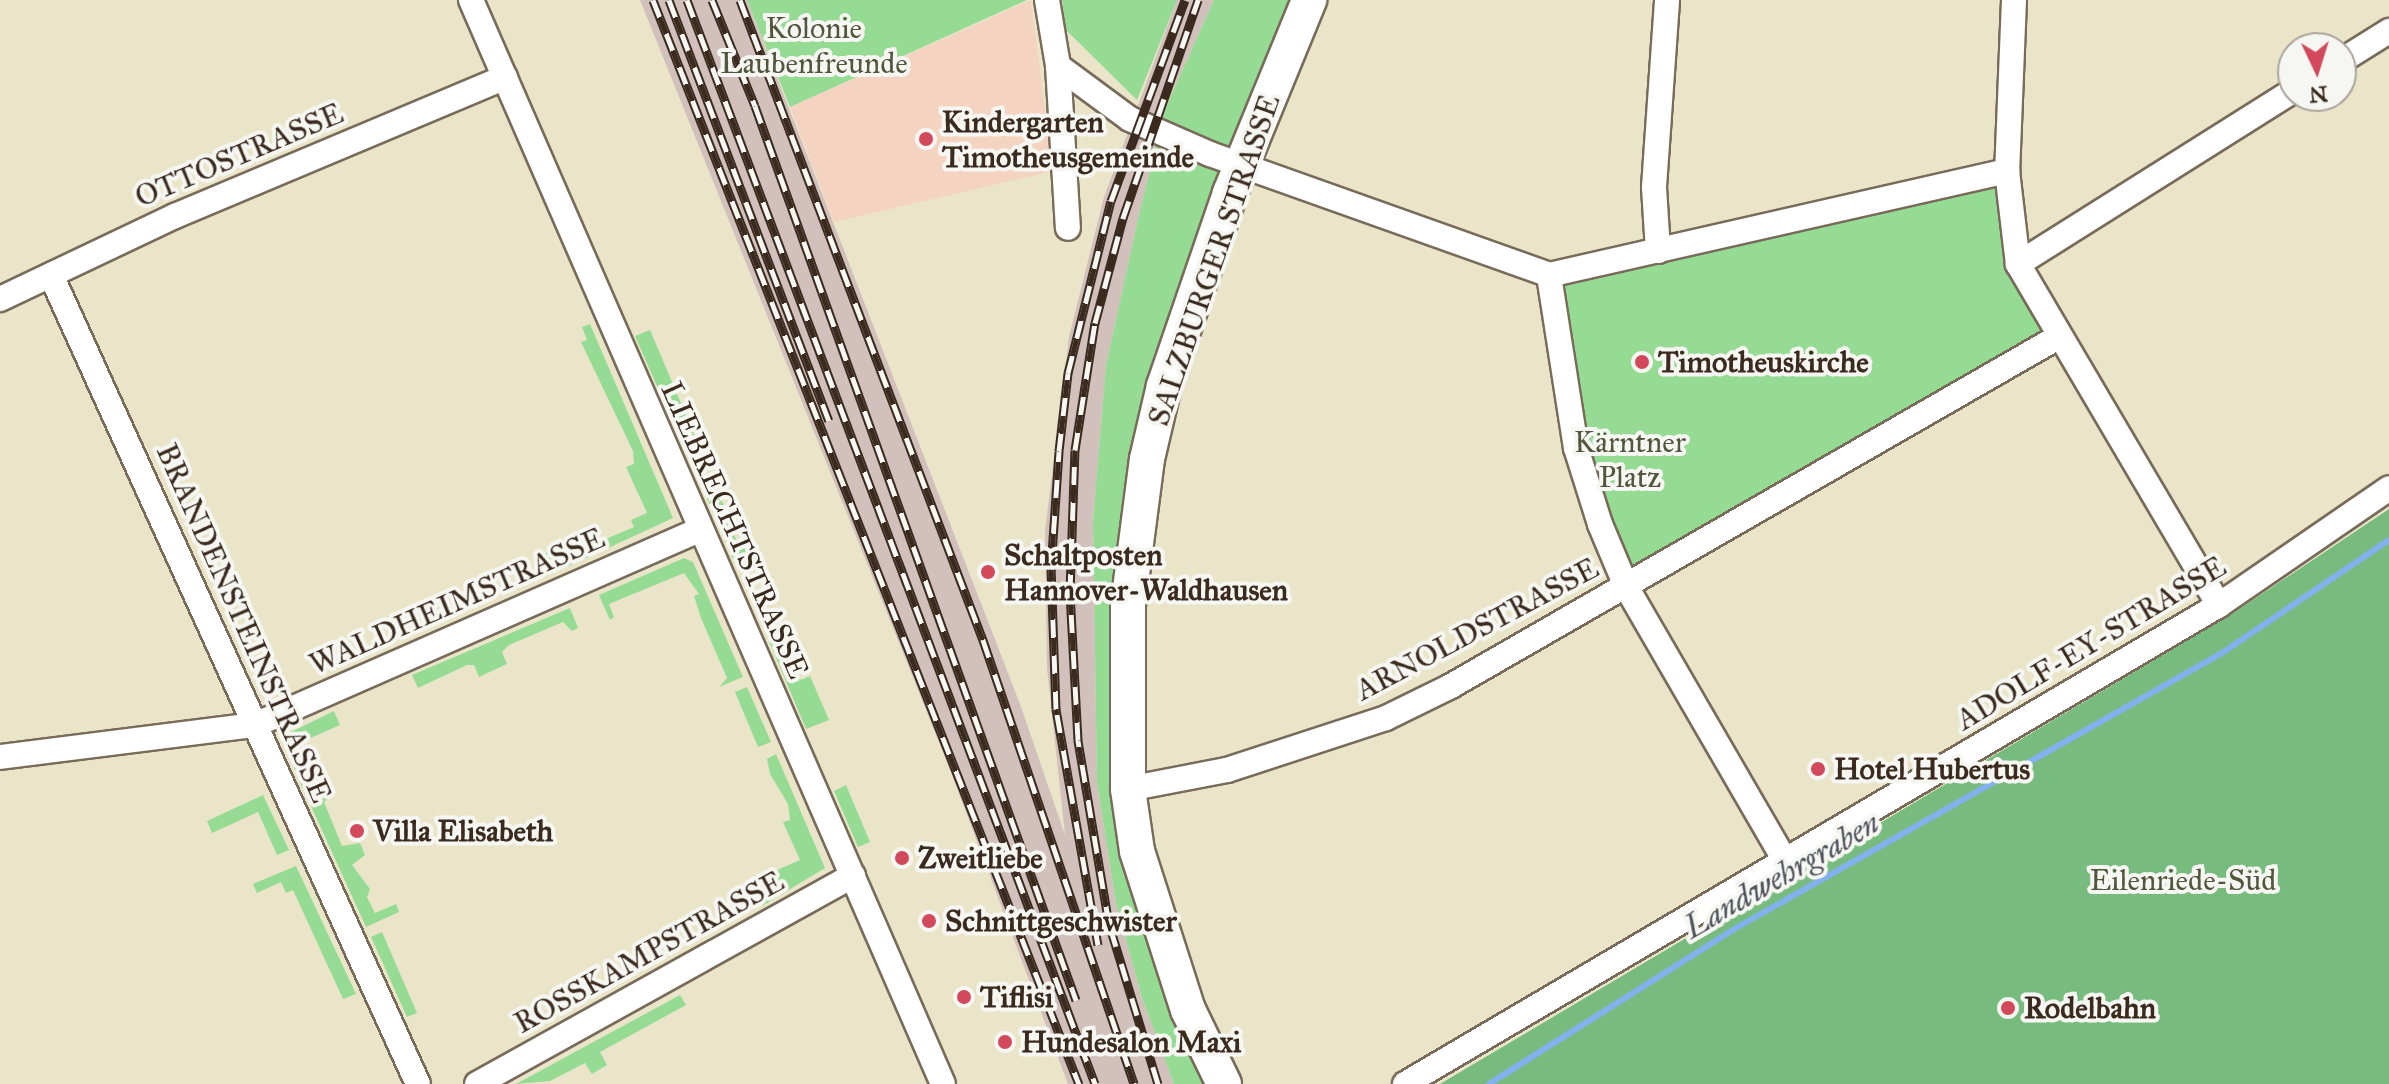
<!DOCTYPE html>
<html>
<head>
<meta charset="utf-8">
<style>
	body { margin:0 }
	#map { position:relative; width:2389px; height:1084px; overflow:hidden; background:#eae5c8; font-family:"IM FELL Great Primer",serif }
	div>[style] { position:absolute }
	.built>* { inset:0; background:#f5d3c1 }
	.industrial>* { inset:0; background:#d1c0bc }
	.green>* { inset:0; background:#96db94 }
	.forest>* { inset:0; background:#78bb7e }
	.stream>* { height:6px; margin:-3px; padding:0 3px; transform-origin:3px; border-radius:3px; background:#82b2ed }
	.roads { filter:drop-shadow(2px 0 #786b5a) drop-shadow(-2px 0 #786b5a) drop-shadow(0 2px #786b5a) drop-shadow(0 -2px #786b5a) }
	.street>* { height:24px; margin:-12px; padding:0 12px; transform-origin:12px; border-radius:12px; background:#fff }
	.secondary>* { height:34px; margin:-17px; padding:0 17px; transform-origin:17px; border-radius:17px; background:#fff }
	.rail>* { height:9px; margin-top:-4.5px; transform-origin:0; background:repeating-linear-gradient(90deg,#f6f6f2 0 18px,#3b2a1e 0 36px); box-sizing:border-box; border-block:2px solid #3b2a1e }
	.dots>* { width:22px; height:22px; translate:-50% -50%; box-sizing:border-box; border:4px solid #f6f6f2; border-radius:50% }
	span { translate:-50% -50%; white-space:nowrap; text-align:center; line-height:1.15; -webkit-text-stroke:8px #f6f6f2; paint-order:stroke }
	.park-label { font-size:30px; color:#52563c }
	.poi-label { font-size:30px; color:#3b2a1e; font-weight:700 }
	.left { translate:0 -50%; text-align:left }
	.street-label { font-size:30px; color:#3b2a1e }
	.water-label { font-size:32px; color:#50535c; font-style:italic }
	.north { position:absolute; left:2277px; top:32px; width:80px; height:80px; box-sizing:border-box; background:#f6f6f2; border:2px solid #aba49d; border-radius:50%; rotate:176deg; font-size:22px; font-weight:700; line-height:32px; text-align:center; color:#3b2a1e }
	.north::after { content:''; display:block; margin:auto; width:28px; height:36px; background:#d1495b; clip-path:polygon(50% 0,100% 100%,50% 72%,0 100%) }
</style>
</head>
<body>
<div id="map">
	<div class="built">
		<i style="clip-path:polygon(1031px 0,1053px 171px,834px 222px,790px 107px)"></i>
	</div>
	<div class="industrial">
		<i style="clip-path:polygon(640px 0,747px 0,1020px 704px,1065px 835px,1047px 668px,1045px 531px,1069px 337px,1104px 197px,1177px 0,1214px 0,1166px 107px,1140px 210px,1106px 365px,1093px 521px,1097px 783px,1116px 903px,1142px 998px,1174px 1084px,1068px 1084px,949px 767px)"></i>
	</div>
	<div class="green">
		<i style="clip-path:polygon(747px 0,1027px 0,790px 107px)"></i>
		<i style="clip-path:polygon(1062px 0,1177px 0,1137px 100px,1066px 30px)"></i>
		<i style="clip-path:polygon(1214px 0,1309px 0,1164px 386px,1128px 789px,1208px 1084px,1174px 1084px,1142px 998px,1116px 903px,1097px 783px,1093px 521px,1106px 365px,1140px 210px,1166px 107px)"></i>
		<i style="clip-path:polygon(2007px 171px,2018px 264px,2060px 336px,1626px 586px,1600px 524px,1549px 275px)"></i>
		<i style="clip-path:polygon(590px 324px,673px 518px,545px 577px,536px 557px,569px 543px,572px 547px,584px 541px,587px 547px,634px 527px,631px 520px,647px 513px,626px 467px,634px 464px,633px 451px,581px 342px,587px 340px,582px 327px)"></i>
		<i style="clip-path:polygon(650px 330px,705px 460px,692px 466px,635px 336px)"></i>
		<i style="clip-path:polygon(715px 490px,737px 527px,732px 530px,739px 546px,743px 545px,749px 558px,735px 564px,705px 494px)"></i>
		<i style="clip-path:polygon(684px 558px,693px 562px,743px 677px,719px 687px,727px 678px,701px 618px,694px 596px,699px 594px,684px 573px,609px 604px,614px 617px,610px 620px,599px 595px)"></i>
		<i style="clip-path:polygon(570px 608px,578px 628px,572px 631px,563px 622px,509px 645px,502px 652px,507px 664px,479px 677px,474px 665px,467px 665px,418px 688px,412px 675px)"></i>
		<i style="clip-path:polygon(774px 617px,781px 644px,801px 680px,810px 676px,829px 720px,806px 729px,761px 622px)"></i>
		<i style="clip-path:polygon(747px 687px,771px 742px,758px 747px,735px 692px)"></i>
		<i style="clip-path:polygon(334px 711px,340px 725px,297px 744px,314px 790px,305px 794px,281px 737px)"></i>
		<i style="clip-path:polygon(776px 754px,825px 868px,762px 906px,750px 882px,800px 860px,783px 822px,790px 820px,788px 804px,770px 774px,767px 759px)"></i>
		<i style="clip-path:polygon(846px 785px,870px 842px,858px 847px,834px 791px)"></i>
		<i style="clip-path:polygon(335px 793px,324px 802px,342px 846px,360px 843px,365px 855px,352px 865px,370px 889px,367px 897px,375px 913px,396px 904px,399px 912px,366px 927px,310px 804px)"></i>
		<i style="clip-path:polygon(263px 795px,289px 850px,277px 855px,258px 812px,212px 833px,207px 821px)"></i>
		<i style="clip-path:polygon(296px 866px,356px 994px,343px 999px,293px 890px,286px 893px,281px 882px,257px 893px,253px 884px)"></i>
		<i style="clip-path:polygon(382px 932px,417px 1013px,407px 1017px,371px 937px)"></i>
		<i style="clip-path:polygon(680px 995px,686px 1005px,600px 1052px,607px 1065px,592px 1074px,585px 1063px,550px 1081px,516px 1084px)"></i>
	</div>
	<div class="forest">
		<i style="clip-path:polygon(2389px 509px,2389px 1084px,1440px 1084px,2229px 616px)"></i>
	</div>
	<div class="stream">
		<i style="left:1489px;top:1084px;width:292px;rotate:-32.3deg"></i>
		<i style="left:1736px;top:928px;width:558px;rotate:-29.5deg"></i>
		<i style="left:2222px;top:653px;width:202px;rotate:-34.1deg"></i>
	</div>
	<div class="roads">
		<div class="street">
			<i style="left:471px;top:0;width:1182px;rotate:66.47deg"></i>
			<i style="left:1047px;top:0;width:67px;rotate:80.5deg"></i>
			<i style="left:1058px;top:66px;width:162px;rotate:86.5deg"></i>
			<i style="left:2014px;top:0;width:171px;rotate:92.3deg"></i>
			<i style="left:2007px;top:171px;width:94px;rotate:83.3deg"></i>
			<i style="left:2018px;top:264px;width:396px;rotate:59.5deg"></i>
			<i style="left:2341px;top:61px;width:57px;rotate:-32deg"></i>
			<i style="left:1058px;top:66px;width:89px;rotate:36.4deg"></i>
			<i style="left:1130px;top:119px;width:87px;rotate:23.6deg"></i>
			<i style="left:1210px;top:154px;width:360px;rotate:19.6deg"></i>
			<i style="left:1658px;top:251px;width:64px;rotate:-93.6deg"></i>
			<i style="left:1654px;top:187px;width:187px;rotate:-86deg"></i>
			<i style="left:2018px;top:264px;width:325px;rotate:-32.2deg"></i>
			<i style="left:51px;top:275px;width:888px;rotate:65.6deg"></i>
			<i style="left:0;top:299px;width:194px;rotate:-25.4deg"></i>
			<i style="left:175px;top:216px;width:358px;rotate:-22.8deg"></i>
			<i style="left:0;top:757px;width:257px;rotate:-7.2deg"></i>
			<i style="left:255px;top:725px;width:486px;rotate:-23.7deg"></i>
			<i style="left:1128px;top:789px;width:101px;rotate:-10.9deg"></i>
			<i style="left:1227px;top:770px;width:167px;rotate:-18.1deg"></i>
			<i style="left:1386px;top:718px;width:72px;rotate:-26.2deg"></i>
			<i style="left:1451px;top:686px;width:702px;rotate:-29.89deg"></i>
			<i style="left:1787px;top:864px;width:321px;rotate:-120.1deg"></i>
			<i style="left:1626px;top:586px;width:67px;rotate:-112.8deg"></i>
			<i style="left:1600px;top:524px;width:80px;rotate:-107.5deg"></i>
			<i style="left:1576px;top:448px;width:175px;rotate:-98.9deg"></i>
			<i style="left:1549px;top:275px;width:470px;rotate:-12.8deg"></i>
			<i style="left:477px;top:1084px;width:430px;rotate:-29deg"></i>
			<i style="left:1405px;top:1084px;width:944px;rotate:-30.47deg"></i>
			<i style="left:2219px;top:605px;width:206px;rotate:-34.5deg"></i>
		</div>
		<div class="secondary">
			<i style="left:1224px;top:1084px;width:82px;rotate:-115.9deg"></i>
			<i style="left:1188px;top:1010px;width:167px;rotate:-107.8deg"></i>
			<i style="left:1137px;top:851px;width:63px;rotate:-98.3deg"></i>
			<i style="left:1128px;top:789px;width:184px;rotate:-90deg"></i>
			<i style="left:1128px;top:605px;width:147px;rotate:-82.6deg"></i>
			<i style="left:1147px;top:459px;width:75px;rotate:-76.9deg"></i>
			<i style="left:1164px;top:386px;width:204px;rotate:-71.1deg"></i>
			<i style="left:1230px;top:193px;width:209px;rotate:-67.7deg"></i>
		</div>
	</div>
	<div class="rail">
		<i style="left:653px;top:0;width:1165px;rotate:68.55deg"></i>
		<i style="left:669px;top:0;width:450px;rotate:69.2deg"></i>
		<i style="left:687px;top:0;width:1158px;rotate:69.37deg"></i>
		<i style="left:712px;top:0;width:114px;rotate:67.9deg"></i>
		<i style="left:755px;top:106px;width:950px;rotate:70.25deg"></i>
		<i style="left:740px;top:0;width:685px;rotate:69.21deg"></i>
		<i style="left:983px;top:640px;width:469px;rotate:71.2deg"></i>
		<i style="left:1098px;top:945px;width:240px;rotate:-100.1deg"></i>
		<i style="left:1056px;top:709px;width:140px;rotate:-92deg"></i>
		<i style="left:1051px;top:569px;width:118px;rotate:-86.1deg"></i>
		<i style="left:1059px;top:451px;width:79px;rotate:-83.4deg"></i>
		<i style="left:1068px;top:373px;width:177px;rotate:-76deg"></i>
		<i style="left:1111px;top:201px;width:214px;rotate:-69.8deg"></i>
		<i style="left:1158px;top:1084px;width:167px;rotate:-107deg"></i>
		<i style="left:1109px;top:924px;width:187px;rotate:-99.6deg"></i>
		<i style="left:1078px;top:740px;width:148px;rotate:-93.1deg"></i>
		<i style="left:1070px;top:592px;width:142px;rotate:-88deg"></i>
		<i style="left:1075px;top:450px;width:129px;rotate:-81.1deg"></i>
		<i style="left:1095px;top:323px;width:109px;rotate:-75.1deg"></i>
		<i style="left:1123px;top:218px;width:231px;rotate:-71deg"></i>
	</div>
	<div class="dots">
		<i style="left:926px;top:139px;background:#d1495b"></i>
		<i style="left:1642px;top:362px;background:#d1495b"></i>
		<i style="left:988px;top:572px;background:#d1495b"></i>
		<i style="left:1818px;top:769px;background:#d1495b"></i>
		<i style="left:357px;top:831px;background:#d1495b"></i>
		<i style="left:902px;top:858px;background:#d1495b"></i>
		<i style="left:929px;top:921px;background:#d1495b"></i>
		<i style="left:964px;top:997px;background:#d1495b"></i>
		<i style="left:2008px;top:1008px;background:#d1495b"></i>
		<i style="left:1005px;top:1042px;background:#d1495b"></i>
	</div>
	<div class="park-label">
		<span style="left:814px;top:45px">Kolonie<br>Laubenfreunde</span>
		<span style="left:1630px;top:459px">Kärntner<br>Platz</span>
		<span style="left:2183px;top:880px">Eilenriede-Süd</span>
	</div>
	<div class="poi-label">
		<span class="left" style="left:942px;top:139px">Kindergarten<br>Timotheusgemeinde</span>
		<span class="left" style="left:1658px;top:362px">Timotheuskirche</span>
		<span class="left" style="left:1004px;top:572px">Schaltposten<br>Hannover-Waldhausen</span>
		<span class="left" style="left:1834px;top:769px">Hotel Hubertus</span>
		<span class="left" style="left:373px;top:831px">Villa Elisabeth</span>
		<span class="left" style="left:918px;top:858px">Zweitliebe</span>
		<span class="left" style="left:945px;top:921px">Schnittgeschwister</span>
		<span class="left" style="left:980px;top:997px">Tiflisi</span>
		<span class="left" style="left:2024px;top:1008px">Rodelbahn</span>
		<span class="left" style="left:1021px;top:1042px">Hundesalon Maxi</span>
	</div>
	<div class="street-label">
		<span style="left:239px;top:155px;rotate:-23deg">OTTOSTRASSE</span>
		<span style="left:1214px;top:260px;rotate:-71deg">SALZBURGER STRASSE</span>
		<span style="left:735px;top:530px;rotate:66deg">LIEBRECHTSTRASSE</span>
		<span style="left:457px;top:601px;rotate:-24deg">WALDHEIMSTRASSE</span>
		<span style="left:244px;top:623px;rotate:66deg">BRANDENSTEINSTRASSE</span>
		<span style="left:1477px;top:629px;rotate:-28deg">ARNOLDSTRASSE</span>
		<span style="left:2091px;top:643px;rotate:-31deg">ADOLF-EY-STRASSE</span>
		<span style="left:649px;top:952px;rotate:-29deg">ROSSKAMPSTRASSE</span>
	</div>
	<div class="water-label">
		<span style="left:1782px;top:876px;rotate:-30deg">Landwehrgraben</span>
	</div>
	<div class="north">N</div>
</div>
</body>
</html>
